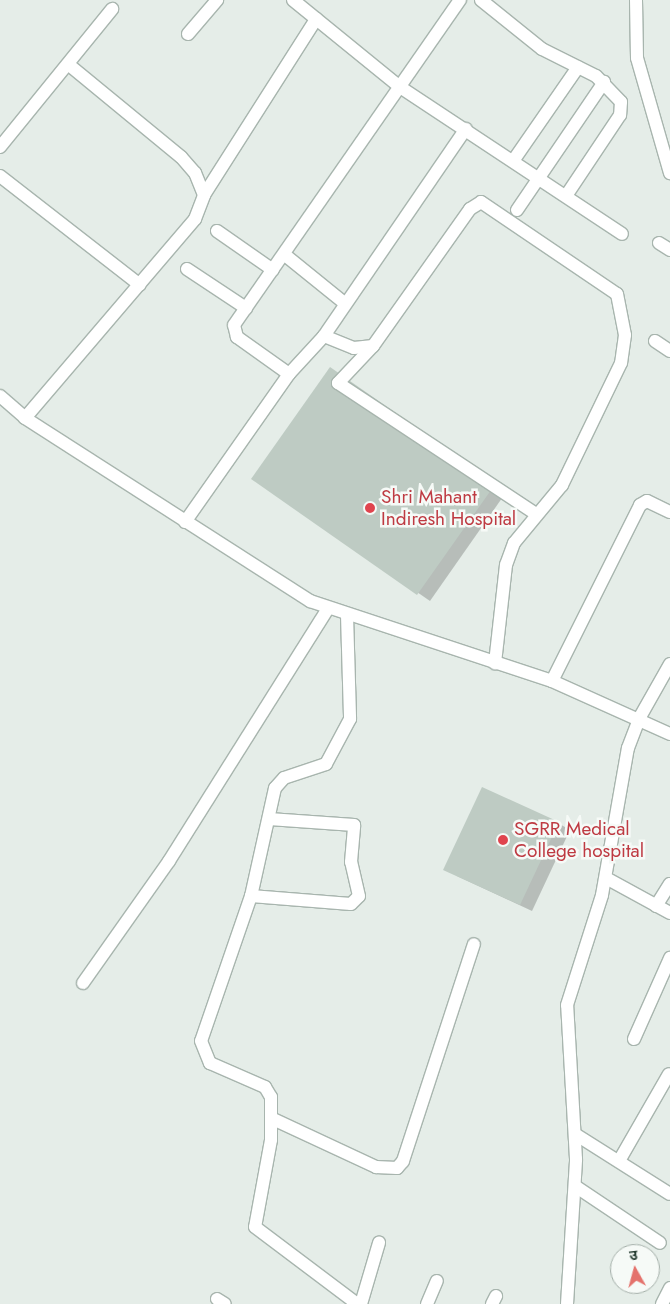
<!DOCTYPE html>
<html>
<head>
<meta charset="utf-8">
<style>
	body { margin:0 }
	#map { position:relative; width:670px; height:1304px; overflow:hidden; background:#e5ede8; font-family:Jost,"Noto Sans Devanagari",sans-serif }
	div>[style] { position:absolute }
	.shadow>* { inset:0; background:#0003 }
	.building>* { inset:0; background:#becbc3 }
	.roads { filter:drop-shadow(1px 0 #a8b5ae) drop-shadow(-1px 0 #a8b5ae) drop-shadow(0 1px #a8b5ae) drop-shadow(0 -1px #a8b5ae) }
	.street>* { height:12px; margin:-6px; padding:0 6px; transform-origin:6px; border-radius:6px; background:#fff }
	.dots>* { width:14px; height:14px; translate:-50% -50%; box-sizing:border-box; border:2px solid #f6faf7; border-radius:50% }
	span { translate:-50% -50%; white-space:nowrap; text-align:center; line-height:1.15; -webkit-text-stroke:5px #f6faf7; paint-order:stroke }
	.health-label { font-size:19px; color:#be3a42 }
	.left { translate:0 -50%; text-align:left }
	.north { position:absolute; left:610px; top:1244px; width:50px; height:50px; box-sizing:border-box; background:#f6faf7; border:1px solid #a3aea8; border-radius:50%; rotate:353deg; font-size:14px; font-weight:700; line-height:20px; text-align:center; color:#263d32 }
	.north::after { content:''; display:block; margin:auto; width:18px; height:22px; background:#e4726c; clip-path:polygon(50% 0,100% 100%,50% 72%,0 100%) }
</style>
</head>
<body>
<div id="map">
	<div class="shadow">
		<i style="clip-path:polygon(253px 479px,507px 491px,430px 601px)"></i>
		<i style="clip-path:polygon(558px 823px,570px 830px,532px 911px,457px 876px)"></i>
	</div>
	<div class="building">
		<i style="clip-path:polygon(330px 367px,496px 483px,417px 595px,251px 479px)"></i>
		<i style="clip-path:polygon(482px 787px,559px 822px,520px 905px,443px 870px)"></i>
	</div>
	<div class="roads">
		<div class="street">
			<i style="left:293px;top:0;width:138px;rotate:39.1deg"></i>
			<i style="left:400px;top:87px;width:266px;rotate:33.5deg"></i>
			<i style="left:481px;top:0;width:78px;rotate:38.8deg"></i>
			<i style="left:542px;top:49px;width:60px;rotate:26.6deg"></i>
			<i style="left:596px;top:76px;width:36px;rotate:46deg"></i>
			<i style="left:621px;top:102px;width:13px;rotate:94deg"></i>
			<i style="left:620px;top:115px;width:97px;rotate:123.7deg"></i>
			<i style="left:636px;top:0;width:58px;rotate:89deg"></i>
			<i style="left:637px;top:58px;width:120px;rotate:74deg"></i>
			<i style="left:188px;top:34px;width:45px;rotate:-49.5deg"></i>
			<i style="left:0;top:147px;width:178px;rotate:-50.9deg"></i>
			<i style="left:513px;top:161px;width:114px;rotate:-55.3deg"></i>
			<i style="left:0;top:176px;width:177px;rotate:37.9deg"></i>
			<i style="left:204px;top:195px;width:209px;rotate:-57.5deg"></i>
			<i style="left:517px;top:210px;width:155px;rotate:-55.8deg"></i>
			<i style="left:217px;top:231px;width:68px;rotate:34.9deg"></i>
			<i style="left:659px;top:243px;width:13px;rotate:32deg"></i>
			<i style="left:285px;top:255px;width:75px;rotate:39deg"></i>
			<i style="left:187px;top:269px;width:71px;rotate:33.5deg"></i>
			<i style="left:324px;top:336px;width:32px;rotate:22deg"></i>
			<i style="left:354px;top:348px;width:19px;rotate:-6deg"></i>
			<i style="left:373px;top:346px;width:168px;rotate:-54.7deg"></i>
			<i style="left:470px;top:209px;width:13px;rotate:-32deg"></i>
			<i style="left:481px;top:202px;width:164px;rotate:34.1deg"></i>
			<i style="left:617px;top:294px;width:42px;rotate:79deg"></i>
			<i style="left:625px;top:335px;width:28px;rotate:98deg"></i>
			<i style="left:621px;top:363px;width:136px;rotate:115.8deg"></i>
			<i style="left:562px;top:485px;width:75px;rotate:129.6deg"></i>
			<i style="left:514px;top:543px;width:23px;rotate:110deg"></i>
			<i style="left:506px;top:565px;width:99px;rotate:96.4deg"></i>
			<i style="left:655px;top:341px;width:18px;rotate:34deg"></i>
			<i style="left:373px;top:346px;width:51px;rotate:133.4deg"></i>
			<i style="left:338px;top:383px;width:237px;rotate:33.5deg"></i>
			<i style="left:289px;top:374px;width:64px;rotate:-144.6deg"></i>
			<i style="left:237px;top:337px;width:12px;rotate:-104deg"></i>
			<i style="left:234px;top:325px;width:396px;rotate:-55.2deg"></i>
			<i style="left:0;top:396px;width:33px;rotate:41deg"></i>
			<i style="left:25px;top:418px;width:339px;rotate:32.7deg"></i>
			<i style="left:310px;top:601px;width:255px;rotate:18.3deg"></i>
			<i style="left:552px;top:681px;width:129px;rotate:24.2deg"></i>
			<i style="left:25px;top:418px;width:262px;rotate:-49.5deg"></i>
			<i style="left:195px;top:219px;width:26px;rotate:-69deg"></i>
			<i style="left:204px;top:195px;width:24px;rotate:-112deg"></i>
			<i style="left:195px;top:173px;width:21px;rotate:-131deg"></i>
			<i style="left:181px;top:157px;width:145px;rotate:-140.6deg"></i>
			<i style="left:185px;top:522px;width:181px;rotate:-54.9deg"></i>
			<i style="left:289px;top:374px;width:52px;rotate:-47.4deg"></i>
			<i style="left:324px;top:336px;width:251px;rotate:-55.6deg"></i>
			<i style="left:347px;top:615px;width:104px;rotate:88.3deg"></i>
			<i style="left:350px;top:719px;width:51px;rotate:118.1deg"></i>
			<i style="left:326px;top:764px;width:44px;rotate:161.6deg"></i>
			<i style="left:284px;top:778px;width:13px;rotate:132deg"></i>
			<i style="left:275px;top:788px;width:111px;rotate:102.5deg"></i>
			<i style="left:251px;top:896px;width:153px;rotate:109deg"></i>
			<i style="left:201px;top:1041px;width:24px;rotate:68deg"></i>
			<i style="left:210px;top:1063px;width:60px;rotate:23.6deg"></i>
			<i style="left:265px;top:1087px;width:12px;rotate:59deg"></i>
			<i style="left:271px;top:1097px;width:43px;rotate:90deg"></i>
			<i style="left:271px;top:1140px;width:88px;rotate:100.4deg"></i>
			<i style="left:255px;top:1227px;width:128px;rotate:37deg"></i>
			<i style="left:552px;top:681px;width:197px;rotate:-63.4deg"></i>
			<i style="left:640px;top:505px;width:8px;rotate:-30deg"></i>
			<i style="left:647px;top:501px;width:25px;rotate:26deg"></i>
			<i style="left:606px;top:878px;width:73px;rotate:28.7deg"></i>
			<i style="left:251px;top:896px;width:100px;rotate:4.6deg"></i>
			<i style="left:351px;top:904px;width:11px;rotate:-45deg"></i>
			<i style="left:359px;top:896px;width:35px;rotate:-103deg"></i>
			<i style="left:351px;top:862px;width:37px;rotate:-85deg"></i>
			<i style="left:354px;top:825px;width:85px;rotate:-176deg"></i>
			<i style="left:656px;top:906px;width:26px;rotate:-58deg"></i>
			<i style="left:83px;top:983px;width:149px;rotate:-54.8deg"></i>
			<i style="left:169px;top:861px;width:298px;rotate:-57.8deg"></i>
			<i style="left:634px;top:1039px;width:89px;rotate:-66deg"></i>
			<i style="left:273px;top:1119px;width:114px;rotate:25deg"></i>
			<i style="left:376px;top:1167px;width:21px;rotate:3deg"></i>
			<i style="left:397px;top:1168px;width:9px;rotate:-49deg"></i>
			<i style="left:403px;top:1161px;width:228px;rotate:-71.9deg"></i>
			<i style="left:575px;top:1134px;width:112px;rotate:32.3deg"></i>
			<i style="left:619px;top:1161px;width:100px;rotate:-60.1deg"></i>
			<i style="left:575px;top:1186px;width:102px;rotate:33.8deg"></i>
			<i style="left:217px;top:1299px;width:9px;rotate:32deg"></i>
			<i style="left:361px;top:1304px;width:64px;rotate:-73.6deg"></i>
			<i style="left:427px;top:1304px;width:25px;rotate:-67deg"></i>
			<i style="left:492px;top:1304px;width:9px;rotate:-63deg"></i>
			<i style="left:567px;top:1304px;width:145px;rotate:-86.4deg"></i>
			<i style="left:576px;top:1159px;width:154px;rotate:-93.3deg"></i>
			<i style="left:567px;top:1005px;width:115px;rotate:-72.3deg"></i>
			<i style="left:602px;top:895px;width:149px;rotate:-80deg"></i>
			<i style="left:628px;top:748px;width:33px;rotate:-69deg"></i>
			<i style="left:640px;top:717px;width:61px;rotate:-60.5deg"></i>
			<i style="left:662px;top:1304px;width:18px;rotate:-63deg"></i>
		</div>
	</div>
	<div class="dots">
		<i style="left:370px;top:508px;background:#e0444e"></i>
		<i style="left:503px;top:840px;background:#e0444e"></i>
	</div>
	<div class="health-label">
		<span class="left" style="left:381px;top:508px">Shri Mahant<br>Indiresh Hospital</span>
		<span class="left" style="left:514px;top:840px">SGRR Medical<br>College hospital</span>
	</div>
	<div class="north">उ</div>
</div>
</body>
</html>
